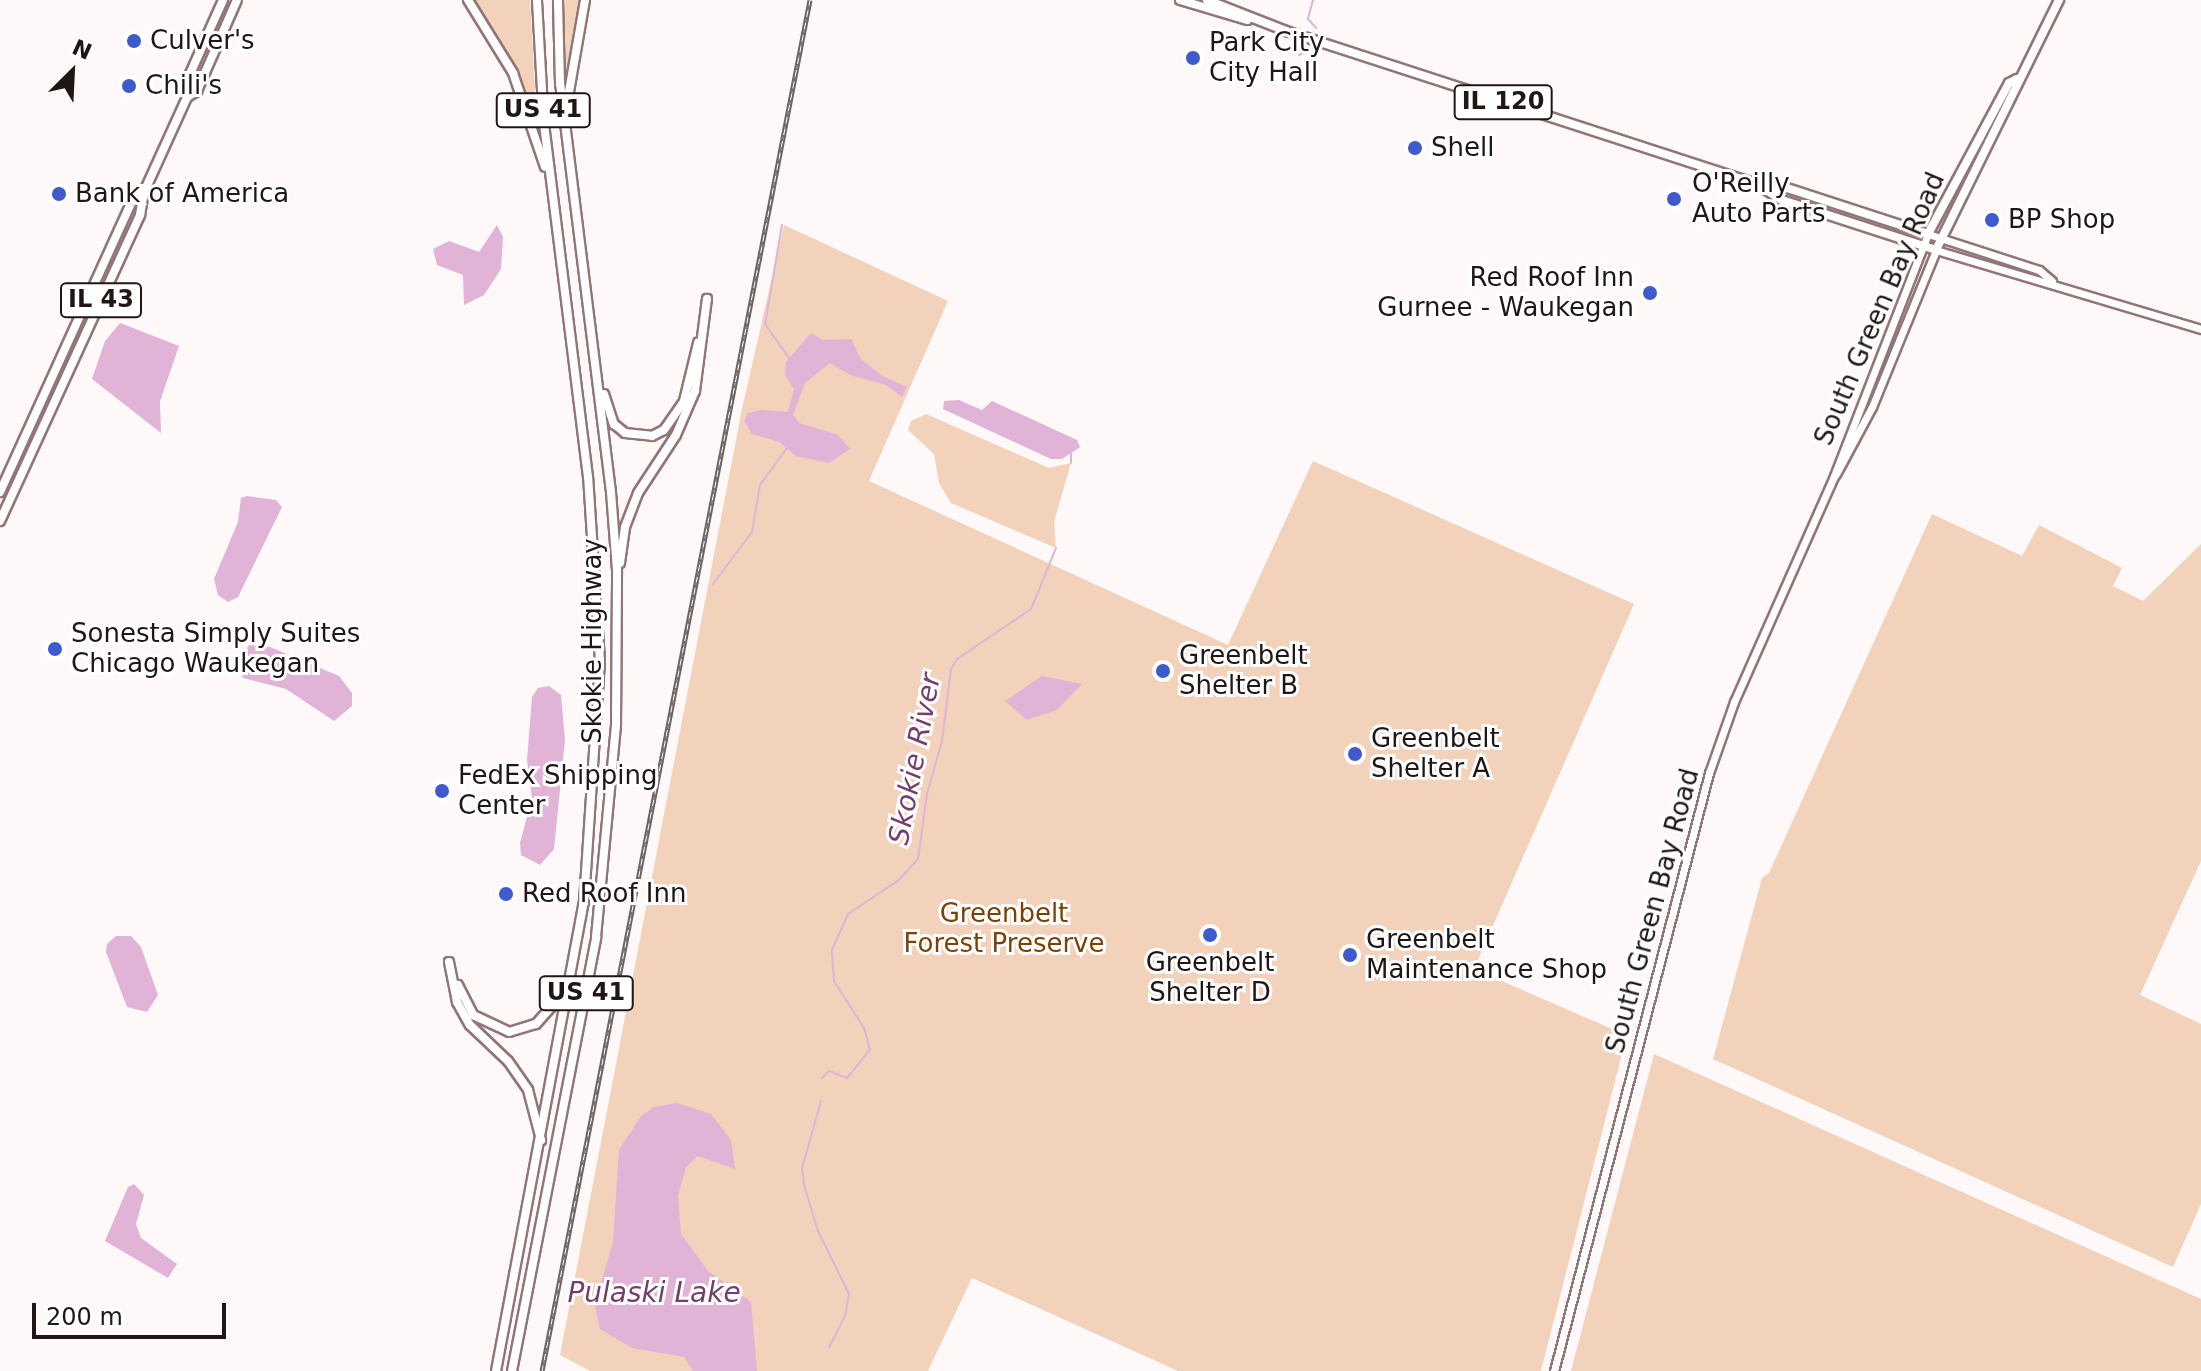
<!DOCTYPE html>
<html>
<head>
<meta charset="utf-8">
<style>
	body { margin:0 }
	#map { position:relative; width:2201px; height:1371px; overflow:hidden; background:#fef8f8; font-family:"DejaVu Sans",sans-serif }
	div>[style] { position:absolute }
	.green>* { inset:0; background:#f2d2ba }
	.water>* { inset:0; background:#e0b3d7 }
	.stream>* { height:2px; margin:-1px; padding:0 1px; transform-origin:1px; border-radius:1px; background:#e0b3d7 }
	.roads { filter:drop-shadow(2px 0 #927677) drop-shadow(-2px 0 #927677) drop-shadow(0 2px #927677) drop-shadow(0 -2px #927677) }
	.secondary>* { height:7px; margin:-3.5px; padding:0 3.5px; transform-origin:3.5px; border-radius:3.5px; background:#fff }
	.primary>* { height:8px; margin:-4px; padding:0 4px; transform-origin:4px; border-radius:4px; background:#fff }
	.trunk>* { height:8px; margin:-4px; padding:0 4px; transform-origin:4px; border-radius:4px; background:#fff }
	.rail>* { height:5px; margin-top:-2.5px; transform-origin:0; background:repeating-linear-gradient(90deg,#fff 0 6px,#6c6363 0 12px); box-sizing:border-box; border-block:2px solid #6c6363 }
	.dots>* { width:22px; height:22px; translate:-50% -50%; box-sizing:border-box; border:4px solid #fff; border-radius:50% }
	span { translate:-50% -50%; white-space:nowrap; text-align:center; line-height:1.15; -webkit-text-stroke:6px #fff; paint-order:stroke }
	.shield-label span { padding:2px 6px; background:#fff; border:2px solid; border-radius:6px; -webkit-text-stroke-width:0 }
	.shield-label { font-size:24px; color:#201616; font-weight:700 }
	.poi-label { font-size:26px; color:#201616 }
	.left { translate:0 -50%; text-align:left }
	.right { translate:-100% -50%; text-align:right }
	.street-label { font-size:26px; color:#201616 }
	.park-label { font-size:26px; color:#7a4206 }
	.water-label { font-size:28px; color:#753d6c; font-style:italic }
	.north { position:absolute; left:32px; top:32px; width:80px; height:80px; -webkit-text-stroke:6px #fff; paint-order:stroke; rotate:24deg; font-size:22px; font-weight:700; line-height:32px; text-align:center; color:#201616 }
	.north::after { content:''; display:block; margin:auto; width:28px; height:36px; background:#201616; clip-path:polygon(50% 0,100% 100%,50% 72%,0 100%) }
	.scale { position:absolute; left:32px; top:1303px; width:194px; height:36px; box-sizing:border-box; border:4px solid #201616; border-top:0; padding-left:10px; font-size:24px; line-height:28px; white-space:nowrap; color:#201616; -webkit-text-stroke:6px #fff; paint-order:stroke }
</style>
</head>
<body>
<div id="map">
	<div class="green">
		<i style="clip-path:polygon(472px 0,530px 0,537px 125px,520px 80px)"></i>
		<i style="clip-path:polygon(562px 0,581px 0,568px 77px,566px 77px)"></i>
		<i style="clip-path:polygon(784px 225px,948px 301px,869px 481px,1228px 645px,1313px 461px,1634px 604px,1474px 969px,1612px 1029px,1624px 1046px,1541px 1371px,1178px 1371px,972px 1278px,928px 1371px,590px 1371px,560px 1355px,742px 409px)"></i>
		<i style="clip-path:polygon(926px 414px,1049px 468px,1071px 463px,1054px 522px,1056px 548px,951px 503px,939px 483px,934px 454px,908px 430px,911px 421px)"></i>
		<i style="clip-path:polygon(1932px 514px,2022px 556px,2039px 525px,2122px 568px,2113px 586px,2143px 601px,2201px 544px,2201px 861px,2140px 995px,2201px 1024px,2201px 1204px,2173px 1267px,1713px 1059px,1762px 878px,1769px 873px)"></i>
		<i style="clip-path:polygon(1654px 1054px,2201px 1299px,2201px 1371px,1571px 1371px)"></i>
	</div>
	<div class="water">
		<i style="clip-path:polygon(497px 225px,503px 237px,501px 269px,484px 295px,464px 305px,463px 275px,437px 265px,433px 249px,449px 241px,479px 252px)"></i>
		<i style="clip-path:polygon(120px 323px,179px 346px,160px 401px,161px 433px,92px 379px,105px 341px)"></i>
		<i style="clip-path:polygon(811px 333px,823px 340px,851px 339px,861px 359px,882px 376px,907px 387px,902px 397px,886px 385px,850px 375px,830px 363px,805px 383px,793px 415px,799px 423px,838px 435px,850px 449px,829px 463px,796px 456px,779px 442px,752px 434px,744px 421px,748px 413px,761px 410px,788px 412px,794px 389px,785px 375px,786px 362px)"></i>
		<i style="clip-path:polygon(959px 400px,982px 410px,992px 401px,1077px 440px,1080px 447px,1062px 459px,1051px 459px,943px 409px,944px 401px)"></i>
		<i style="clip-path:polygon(247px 496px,276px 500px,282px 507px,238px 597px,228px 602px,218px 595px,214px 579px,238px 522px,241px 498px)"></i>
		<i style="clip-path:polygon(249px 645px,270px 647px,339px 676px,352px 693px,352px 706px,334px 721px,286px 689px,243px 678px,238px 665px)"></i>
		<i style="clip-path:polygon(1042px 676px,1082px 684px,1057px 710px,1027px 720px,1005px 701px)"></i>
		<i style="clip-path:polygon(549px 686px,561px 695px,565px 740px,554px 849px,540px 865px,521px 855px,520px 843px,532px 798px,527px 760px,532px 697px,538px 688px)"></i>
		<i style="clip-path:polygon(116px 936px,131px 936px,141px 947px,158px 995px,147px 1012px,127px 1007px,106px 952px,107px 944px)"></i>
		<i style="clip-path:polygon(677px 1103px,711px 1114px,731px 1140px,735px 1169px,698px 1156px,686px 1167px,678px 1196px,681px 1234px,708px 1271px,751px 1302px,757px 1371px,693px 1371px,684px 1357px,632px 1348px,600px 1329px,595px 1305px,613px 1241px,619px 1150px,641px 1116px,654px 1107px)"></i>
		<i style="clip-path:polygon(134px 1184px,144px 1195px,136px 1224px,141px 1238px,177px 1264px,168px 1278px,105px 1241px,128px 1187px)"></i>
	</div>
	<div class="stream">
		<i style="left:1313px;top:0;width:20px;rotate:105deg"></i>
		<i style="left:1308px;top:19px;width:12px;rotate:48deg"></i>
		<i style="left:1299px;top:55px;width:9px;rotate:-27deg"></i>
		<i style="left:782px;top:225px;width:100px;rotate:99.7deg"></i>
		<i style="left:765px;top:324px;width:42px;rotate:54.8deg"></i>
		<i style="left:1071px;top:453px;width:10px;rotate:90deg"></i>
		<i style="left:713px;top:584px;width:65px;rotate:-53.1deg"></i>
		<i style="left:752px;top:532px;width:48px;rotate:-80.3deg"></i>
		<i style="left:760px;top:485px;width:46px;rotate:-53.9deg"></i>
		<i style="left:822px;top:1078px;width:10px;rotate:-45deg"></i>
		<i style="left:829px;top:1071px;width:19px;rotate:21deg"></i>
		<i style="left:847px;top:1078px;width:36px;rotate:-51deg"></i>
		<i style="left:870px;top:1050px;width:23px;rotate:-105deg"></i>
		<i style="left:864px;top:1028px;width:56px;rotate:-122.6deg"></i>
		<i style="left:834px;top:981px;width:31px;rotate:-94deg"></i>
		<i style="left:832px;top:950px;width:39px;rotate:-66deg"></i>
		<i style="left:848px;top:914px;width:61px;rotate:-33.7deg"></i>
		<i style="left:899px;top:880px;width:28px;rotate:-48deg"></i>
		<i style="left:918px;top:859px;width:66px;rotate:-82.1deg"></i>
		<i style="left:927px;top:794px;width:55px;rotate:-74.2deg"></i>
		<i style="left:942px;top:741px;width:73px;rotate:-82.9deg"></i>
		<i style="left:951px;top:669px;width:12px;rotate:-59deg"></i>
		<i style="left:957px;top:659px;width:89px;rotate:-34deg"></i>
		<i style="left:1031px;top:609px;width:66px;rotate:-67.7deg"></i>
		<i style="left:821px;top:1101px;width:70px;rotate:105.8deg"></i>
		<i style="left:802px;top:1168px;width:17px;rotate:83deg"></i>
		<i style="left:804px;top:1185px;width:48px;rotate:73.1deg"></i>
		<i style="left:818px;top:1231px;width:70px;rotate:63.8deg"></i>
		<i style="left:849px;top:1294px;width:22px;rotate:100deg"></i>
		<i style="left:845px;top:1316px;width:35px;rotate:117deg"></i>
	</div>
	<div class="roads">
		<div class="secondary">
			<i style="left:1836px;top:474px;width:76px;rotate:-61.8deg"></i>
			<i style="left:1872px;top:407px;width:170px;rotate:-67.8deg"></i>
			<i style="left:1936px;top:250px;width:277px;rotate:16.6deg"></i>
			<i style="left:1554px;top:1371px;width:618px;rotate:-75.47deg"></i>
			<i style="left:1709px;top:773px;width:75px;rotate:-70.6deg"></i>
			<i style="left:1734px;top:702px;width:247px;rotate:-66.1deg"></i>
			<i style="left:1834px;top:476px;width:260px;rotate:-68.8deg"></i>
			<i style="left:1928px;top:234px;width:117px;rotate:18deg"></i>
			<i style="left:2039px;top:270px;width:17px;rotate:40deg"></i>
		</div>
		<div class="primary">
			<i style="left:1180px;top:0;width:70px;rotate:16.6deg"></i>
			<i style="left:1207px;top:0;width:85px;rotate:21.4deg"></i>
			<i style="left:1286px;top:31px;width:495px;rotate:18deg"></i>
			<i style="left:1757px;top:184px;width:30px;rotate:33deg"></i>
			<i style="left:1782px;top:200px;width:162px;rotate:18deg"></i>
			<i style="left:1936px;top:250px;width:279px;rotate:-63.8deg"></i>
			<i style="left:187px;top:97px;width:12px;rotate:-99deg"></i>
			<i style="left:185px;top:85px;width:93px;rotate:-65.9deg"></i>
			<i style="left:1775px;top:191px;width:10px;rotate:-24deg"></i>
			<i style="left:1784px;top:187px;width:151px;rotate:18.1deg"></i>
			<i style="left:1928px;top:234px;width:171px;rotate:-61.8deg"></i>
			<i style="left:2009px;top:83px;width:9px;rotate:-27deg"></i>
			<i style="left:0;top:492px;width:320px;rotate:-65.6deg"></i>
			<i style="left:132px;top:201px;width:15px;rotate:-37deg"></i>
			<i style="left:0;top:521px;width:337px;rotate:-65.4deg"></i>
			<i style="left:140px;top:215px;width:23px;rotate:-80deg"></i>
			<i style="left:144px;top:192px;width:104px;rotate:-65.6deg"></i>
			<i style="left:187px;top:97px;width:12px;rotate:-31deg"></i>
			<i style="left:197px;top:91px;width:99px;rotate:-66.3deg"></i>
		</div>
		<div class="trunk">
			<i style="left:468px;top:0;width:86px;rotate:58.3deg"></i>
			<i style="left:513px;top:73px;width:99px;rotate:71.2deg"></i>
			<i style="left:566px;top:109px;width:111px;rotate:-80.1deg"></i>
			<i style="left:604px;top:394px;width:32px;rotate:72deg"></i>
			<i style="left:614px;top:424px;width:14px;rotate:39deg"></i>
			<i style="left:625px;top:433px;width:27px;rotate:6deg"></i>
			<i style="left:652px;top:436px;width:13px;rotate:-27deg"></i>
			<i style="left:664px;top:430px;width:35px;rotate:-55deg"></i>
			<i style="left:684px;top:401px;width:60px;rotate:-76.4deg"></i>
			<i style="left:620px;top:563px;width:36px;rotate:-82deg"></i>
			<i style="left:625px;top:527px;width:36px;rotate:-69deg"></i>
			<i style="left:638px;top:493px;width:69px;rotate:-56.8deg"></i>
			<i style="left:676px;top:435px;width:48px;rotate:-66.6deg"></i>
			<i style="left:695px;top:391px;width:93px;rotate:-82.6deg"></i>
			<i style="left:449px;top:962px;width:41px;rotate:78.7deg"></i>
			<i style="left:457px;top:1002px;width:26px;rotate:61deg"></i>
			<i style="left:470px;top:1025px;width:52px;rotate:43.5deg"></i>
			<i style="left:508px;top:1061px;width:35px;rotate:55deg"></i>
			<i style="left:528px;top:1090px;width:52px;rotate:75.4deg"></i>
			<i style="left:458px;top:985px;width:34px;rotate:63deg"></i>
			<i style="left:473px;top:1015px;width:40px;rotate:25deg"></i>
			<i style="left:509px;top:1032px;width:28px;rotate:-17deg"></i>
			<i style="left:536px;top:1024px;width:48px;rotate:-48.4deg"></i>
			<i style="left:496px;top:1371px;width:477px;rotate:-79.4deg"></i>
			<i style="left:584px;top:902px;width:242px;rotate:-86.2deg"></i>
			<i style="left:600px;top:661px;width:184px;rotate:-93.7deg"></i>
			<i style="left:588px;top:477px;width:354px;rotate:-97.1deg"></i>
			<i style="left:544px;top:126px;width:126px;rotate:-93.2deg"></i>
			<i style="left:512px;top:1371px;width:442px;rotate:-79deg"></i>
			<i style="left:596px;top:937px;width:214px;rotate:-84.6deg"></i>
			<i style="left:616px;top:724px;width:154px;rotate:-89.6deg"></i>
			<i style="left:617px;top:570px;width:78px;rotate:-94.4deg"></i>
			<i style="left:611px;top:492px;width:411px;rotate:-97.1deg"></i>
			<i style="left:560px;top:84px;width:84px;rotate:-91.4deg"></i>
		</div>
	</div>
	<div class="rail">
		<i style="left:542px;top:1371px;width:1397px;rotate:-78.94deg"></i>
	</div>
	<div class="dots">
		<i style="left:134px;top:41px;background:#3f5acd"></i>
		<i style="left:1193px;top:58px;background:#3f5acd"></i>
		<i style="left:129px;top:86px;background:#3f5acd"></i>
		<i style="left:1415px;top:148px;background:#3f5acd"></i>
		<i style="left:59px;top:194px;background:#3f5acd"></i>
		<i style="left:1674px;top:199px;background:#3f5acd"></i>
		<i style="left:1992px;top:220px;background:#3f5acd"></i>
		<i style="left:1650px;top:293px;background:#3f5acd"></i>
		<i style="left:55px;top:649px;background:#3f5acd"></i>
		<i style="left:1163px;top:671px;background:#3f5acd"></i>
		<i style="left:1355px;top:754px;background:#3f5acd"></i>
		<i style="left:442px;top:791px;background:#3f5acd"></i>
		<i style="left:506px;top:894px;background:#3f5acd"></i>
		<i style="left:1210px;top:935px;background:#3f5acd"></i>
		<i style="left:1350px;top:955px;background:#3f5acd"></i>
	</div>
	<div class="shield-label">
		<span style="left:1503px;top:102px">IL 120</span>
		<span style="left:543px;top:110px">US 41</span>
		<span style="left:101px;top:300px">IL 43</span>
		<span style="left:586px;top:993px">US 41</span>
	</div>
	<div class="poi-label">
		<span class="left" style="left:150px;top:41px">Culver's</span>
		<span class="left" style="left:1209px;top:58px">Park City<br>City Hall</span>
		<span class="left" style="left:145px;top:86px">Chili's</span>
		<span class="left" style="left:1431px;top:148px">Shell</span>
		<span class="left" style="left:1692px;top:199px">O'Reilly<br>Auto Parts</span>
		<span class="left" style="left:75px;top:194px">Bank of America</span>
		<span class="left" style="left:2008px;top:220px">BP Shop</span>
		<span class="right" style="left:1634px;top:293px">Red Roof Inn<br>Gurnee - Waukegan</span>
		<span class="left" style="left:71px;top:649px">Sonesta Simply Suites<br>Chicago Waukegan</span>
		<span class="left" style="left:1179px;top:671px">Greenbelt<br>Shelter B</span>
		<span class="left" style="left:1371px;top:754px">Greenbelt<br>Shelter A</span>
		<span class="left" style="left:458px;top:791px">FedEx Shipping<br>Center</span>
		<span class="left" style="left:522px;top:894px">Red Roof Inn</span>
		<span class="left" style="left:1366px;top:955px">Greenbelt<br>Maintenance Shop</span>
		<span style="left:1210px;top:978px">Greenbelt<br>Shelter D</span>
	</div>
	<div class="street-label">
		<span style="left:1880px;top:309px;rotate:-67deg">South Green Bay Road</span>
		<span style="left:593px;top:641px;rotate:-90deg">Skokie Highway</span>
		<span style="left:1653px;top:911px;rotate:-75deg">South Green Bay Road</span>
	</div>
	<div class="park-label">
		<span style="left:1004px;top:929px">Greenbelt<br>Forest Preserve</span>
	</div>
	<div class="water-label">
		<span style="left:915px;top:759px;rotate:-79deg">Skokie River</span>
		<span style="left:654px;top:1293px">Pulaski Lake</span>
	</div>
	<div class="north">N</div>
	<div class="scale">200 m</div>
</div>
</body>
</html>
